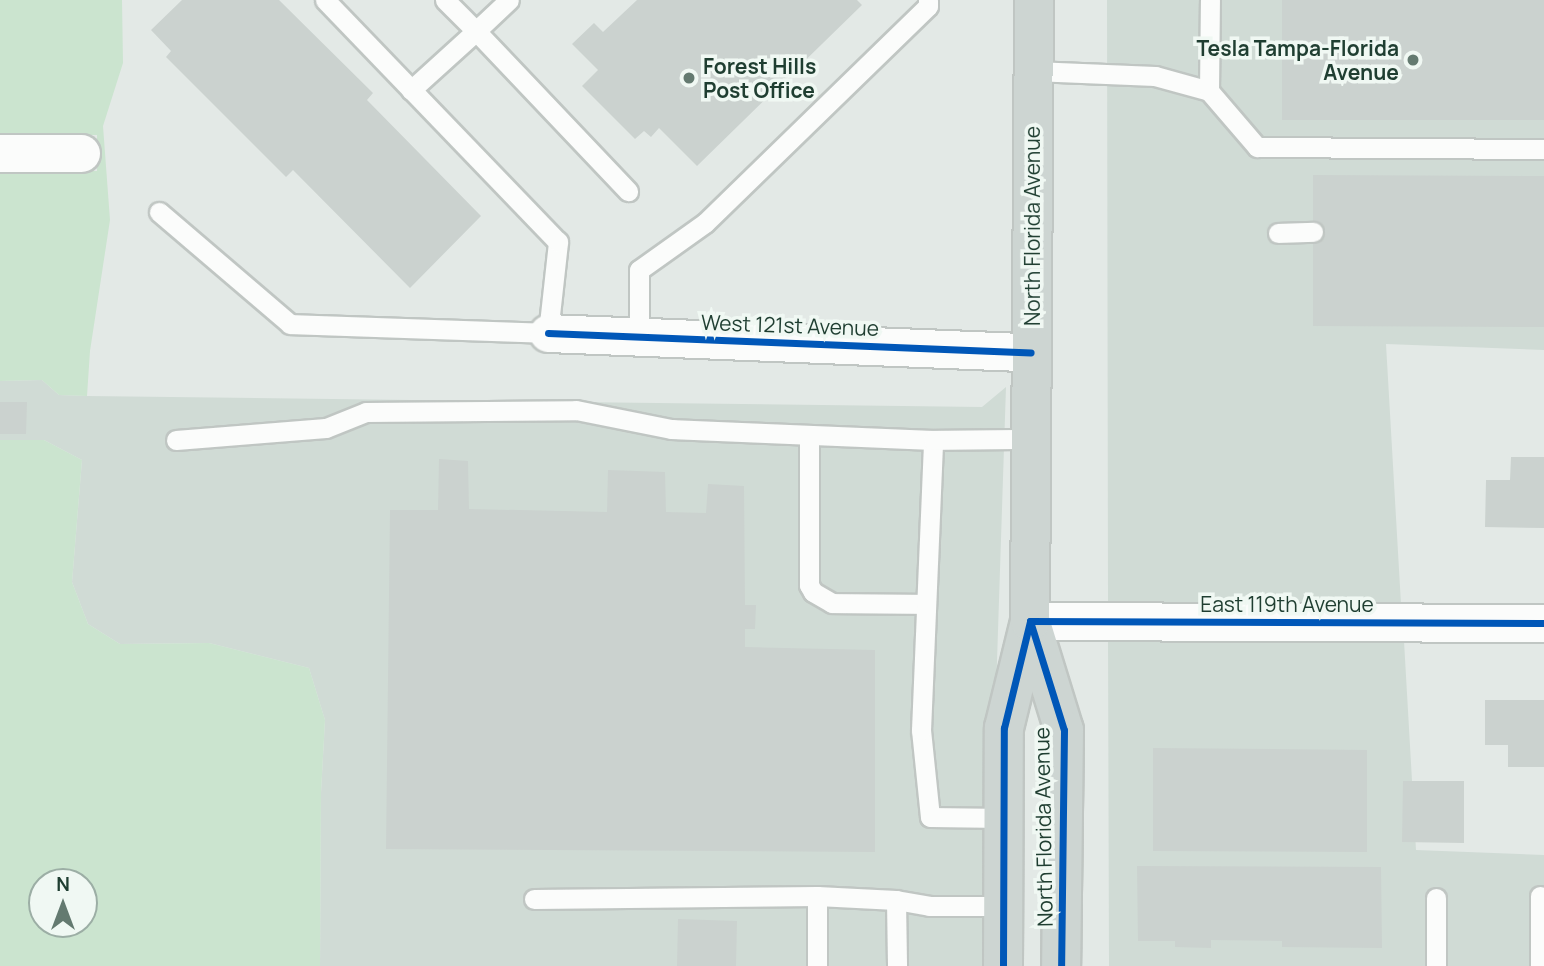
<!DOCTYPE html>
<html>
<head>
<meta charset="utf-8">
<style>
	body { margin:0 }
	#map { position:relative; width:1544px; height:966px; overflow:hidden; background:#e3e9e6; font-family:Manrope,sans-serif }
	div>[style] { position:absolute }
	.built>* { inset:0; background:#d0dbd5 }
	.green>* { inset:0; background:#cbe4cf }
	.building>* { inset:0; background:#cbd2cf }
	.roads { filter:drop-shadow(2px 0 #c0c6c3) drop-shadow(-2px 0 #c0c6c3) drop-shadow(0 2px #c0c6c3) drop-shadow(0 -2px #c0c6c3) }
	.service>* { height:19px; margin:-9.5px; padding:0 9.5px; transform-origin:9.5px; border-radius:9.5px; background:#fbfcfb }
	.minor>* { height:37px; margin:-18.5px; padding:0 18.5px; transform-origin:18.5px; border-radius:18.5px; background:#fbfcfb }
	.primary>* { height:38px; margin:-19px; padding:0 19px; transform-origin:19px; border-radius:19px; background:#cdd5d2 }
	.cycleway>* { height:7px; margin:-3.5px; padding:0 3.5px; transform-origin:3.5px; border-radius:3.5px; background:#0057b8 }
	.dots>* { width:19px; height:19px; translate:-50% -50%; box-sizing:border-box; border:4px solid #f0f8f3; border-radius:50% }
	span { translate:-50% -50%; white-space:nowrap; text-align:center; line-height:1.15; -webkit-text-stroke:7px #f0f8f3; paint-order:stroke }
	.poi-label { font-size:21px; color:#1f3e31; font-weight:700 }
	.right { translate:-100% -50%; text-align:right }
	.left { translate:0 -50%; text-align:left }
	.street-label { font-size:21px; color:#1f3e31 }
	.north { position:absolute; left:28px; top:868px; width:70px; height:70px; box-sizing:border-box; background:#f0f8f3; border:2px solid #9caea5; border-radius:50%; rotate:0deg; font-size:19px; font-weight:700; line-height:28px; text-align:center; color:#1f3e31 }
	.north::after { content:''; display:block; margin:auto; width:24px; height:32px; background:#647a70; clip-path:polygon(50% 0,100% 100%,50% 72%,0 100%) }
</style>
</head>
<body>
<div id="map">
	<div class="built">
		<i style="clip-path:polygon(1107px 0,1544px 0,1544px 350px,1386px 344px,1401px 604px,1108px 603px)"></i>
		<i style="clip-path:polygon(42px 380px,59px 395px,87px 396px,982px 407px,1006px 387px,987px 966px,320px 966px,321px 793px,325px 720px,309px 668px,209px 643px,120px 644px,88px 624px,72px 582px,82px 460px,44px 440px,0 440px,0 381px)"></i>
		<i style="clip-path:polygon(1108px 639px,1404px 641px,1416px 850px,1544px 855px,1544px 966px,1109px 966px)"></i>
	</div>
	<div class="green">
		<i style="clip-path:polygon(0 0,122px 0,123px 63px,103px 126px,110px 220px,90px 351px,87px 396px,59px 395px,42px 380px,0 381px,0 171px,97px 171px,97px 135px,0 135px)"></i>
		<i style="clip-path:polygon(evenodd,44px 440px,82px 460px,72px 582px,88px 624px,120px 644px,209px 643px,309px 668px,325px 720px,321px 793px,320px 966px,0 966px,0 440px,44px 440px,84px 882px,84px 924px,42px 924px,42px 882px,84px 882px)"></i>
	</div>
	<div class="building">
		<i style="clip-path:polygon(182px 0,279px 0,373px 93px,367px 100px,481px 216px,410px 288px,293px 170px,286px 177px,166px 57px,171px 51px,151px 30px)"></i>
		<i style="clip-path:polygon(637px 0,857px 0,862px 5px,697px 166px,659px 128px,651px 137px,644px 131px,635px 139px,582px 86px,598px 70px,572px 44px,594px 23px,603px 32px)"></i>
		<i style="clip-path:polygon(1282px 0,1544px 0,1544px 120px,1282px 120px)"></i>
		<i style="clip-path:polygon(1313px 175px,1544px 176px,1544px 327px,1313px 326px)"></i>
		<i style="clip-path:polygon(0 402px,27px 402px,26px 434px,0 434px)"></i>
		<i style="clip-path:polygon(1511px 457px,1544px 457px,1544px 528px,1485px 527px,1486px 480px,1510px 480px)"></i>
		<i style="clip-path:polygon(439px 459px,468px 461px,469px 509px,607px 512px,608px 470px,665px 472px,666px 512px,706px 513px,708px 484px,744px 486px,745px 605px,756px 605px,755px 629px,745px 629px,745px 647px,875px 650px,875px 852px,386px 849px,390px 510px,438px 510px)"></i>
		<i style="clip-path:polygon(1485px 700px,1544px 700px,1544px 767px,1508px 767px,1508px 745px,1485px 745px)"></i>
		<i style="clip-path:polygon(1153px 748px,1367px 750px,1367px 852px,1153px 851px)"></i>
		<i style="clip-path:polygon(1403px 781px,1464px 781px,1464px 843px,1402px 842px)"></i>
		<i style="clip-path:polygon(1137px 866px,1381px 867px,1382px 948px,1282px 947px,1282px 941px,1211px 940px,1211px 948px,1175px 947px,1175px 941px,1138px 941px)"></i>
		<i style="clip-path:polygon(678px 919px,737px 921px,736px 966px,677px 966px)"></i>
	</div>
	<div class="roads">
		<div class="service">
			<i style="left:445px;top:0;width:44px;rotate:45deg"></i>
			<i style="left:476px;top:31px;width:45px;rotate:-43.2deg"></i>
			<i style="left:1033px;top:71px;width:122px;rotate:2.3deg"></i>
			<i style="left:1155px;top:76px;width:56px;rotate:15.5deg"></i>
			<i style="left:1209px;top:91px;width:74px;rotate:49.4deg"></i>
			<i style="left:1257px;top:147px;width:287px;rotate:0.4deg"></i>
			<i style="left:411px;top:90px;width:88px;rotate:-42.2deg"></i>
			<i style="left:476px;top:31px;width:221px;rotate:46.5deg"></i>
			<i style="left:1209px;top:91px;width:91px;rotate:-89.4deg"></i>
			<i style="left:159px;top:212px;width:172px;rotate:40.5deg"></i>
			<i style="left:290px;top:324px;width:258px;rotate:2deg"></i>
			<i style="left:548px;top:333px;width:92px;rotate:-83.7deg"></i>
			<i style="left:558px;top:242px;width:336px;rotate:-133.9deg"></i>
			<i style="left:1278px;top:233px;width:35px;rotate:-2deg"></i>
			<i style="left:639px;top:337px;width:67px;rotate:-90deg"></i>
			<i style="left:639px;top:270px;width:81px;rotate:-35.5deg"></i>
			<i style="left:705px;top:223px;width:311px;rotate:-44.2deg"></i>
			<i style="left:928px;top:6px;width:6px;rotate:-90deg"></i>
			<i style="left:809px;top:436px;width:149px;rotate:90deg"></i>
			<i style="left:809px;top:585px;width:8px;rotate:60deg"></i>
			<i style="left:813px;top:592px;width:22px;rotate:30deg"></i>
			<i style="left:832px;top:603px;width:94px;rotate:0.6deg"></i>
			<i style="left:176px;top:440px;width:150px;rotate:-4.6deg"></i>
			<i style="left:326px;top:428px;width:43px;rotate:-21.8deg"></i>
			<i style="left:366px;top:412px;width:210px;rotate:-0.5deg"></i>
			<i style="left:576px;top:410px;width:97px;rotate:11.3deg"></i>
			<i style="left:671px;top:429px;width:262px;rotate:2.4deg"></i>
			<i style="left:1004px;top:818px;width:74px;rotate:-179.2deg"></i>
			<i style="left:930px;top:817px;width:87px;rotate:-95.9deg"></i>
			<i style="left:921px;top:730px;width:290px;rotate:-87.6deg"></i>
			<i style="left:933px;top:440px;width:98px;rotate:-0.6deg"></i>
			<i style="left:817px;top:896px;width:70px;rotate:90deg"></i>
			<i style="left:1540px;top:896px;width:70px;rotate:90deg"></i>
			<i style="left:1436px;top:898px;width:68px;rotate:90deg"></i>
			<i style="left:534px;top:899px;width:283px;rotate:-0.6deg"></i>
			<i style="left:817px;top:896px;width:79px;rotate:2.9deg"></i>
			<i style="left:896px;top:900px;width:34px;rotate:10deg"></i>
			<i style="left:929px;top:906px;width:74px"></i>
			<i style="left:896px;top:900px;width:66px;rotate:89.1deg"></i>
		</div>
		<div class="minor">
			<i style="left:0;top:153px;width:81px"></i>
			<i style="left:548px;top:333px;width:483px;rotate:2.3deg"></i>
			<i style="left:1030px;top:621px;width:514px;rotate:0.22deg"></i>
		</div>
		<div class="primary">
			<i style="left:1031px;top:623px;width:112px;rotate:72.9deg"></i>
			<i style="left:1064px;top:730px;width:236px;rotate:90.7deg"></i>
			<i style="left:1003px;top:966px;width:238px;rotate:-89.8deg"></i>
			<i style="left:1004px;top:728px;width:110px;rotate:-76.3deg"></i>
			<i style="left:1030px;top:621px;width:621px;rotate:-89.63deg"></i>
		</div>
	</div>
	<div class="cycleway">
		<i style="left:548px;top:333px;width:483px;rotate:2.3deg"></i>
		<i style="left:1030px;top:621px;width:514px;rotate:0.22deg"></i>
		<i style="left:1030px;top:621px;width:114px;rotate:72.7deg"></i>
		<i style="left:1064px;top:730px;width:236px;rotate:90.7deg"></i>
		<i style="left:1003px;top:966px;width:238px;rotate:-89.8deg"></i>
		<i style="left:1004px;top:728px;width:110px;rotate:-76.3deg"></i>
	</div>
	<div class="dots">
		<i style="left:1413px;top:60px;background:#647a70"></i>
		<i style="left:689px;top:78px;background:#647a70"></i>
	</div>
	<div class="poi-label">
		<span class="right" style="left:1399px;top:60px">Tesla Tampa-Florida<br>Avenue</span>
		<span class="left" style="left:703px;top:78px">Forest Hills<br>Post Office</span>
	</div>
	<div class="street-label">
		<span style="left:1032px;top:226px;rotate:-90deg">North Florida Avenue</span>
		<span style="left:790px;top:325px;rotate:2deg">West 121st Avenue</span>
		<span style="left:1287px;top:604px">East 119th Avenue</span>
		<span style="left:1043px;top:827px;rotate:-91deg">North Florida Avenue</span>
	</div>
	<div class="north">N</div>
</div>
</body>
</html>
